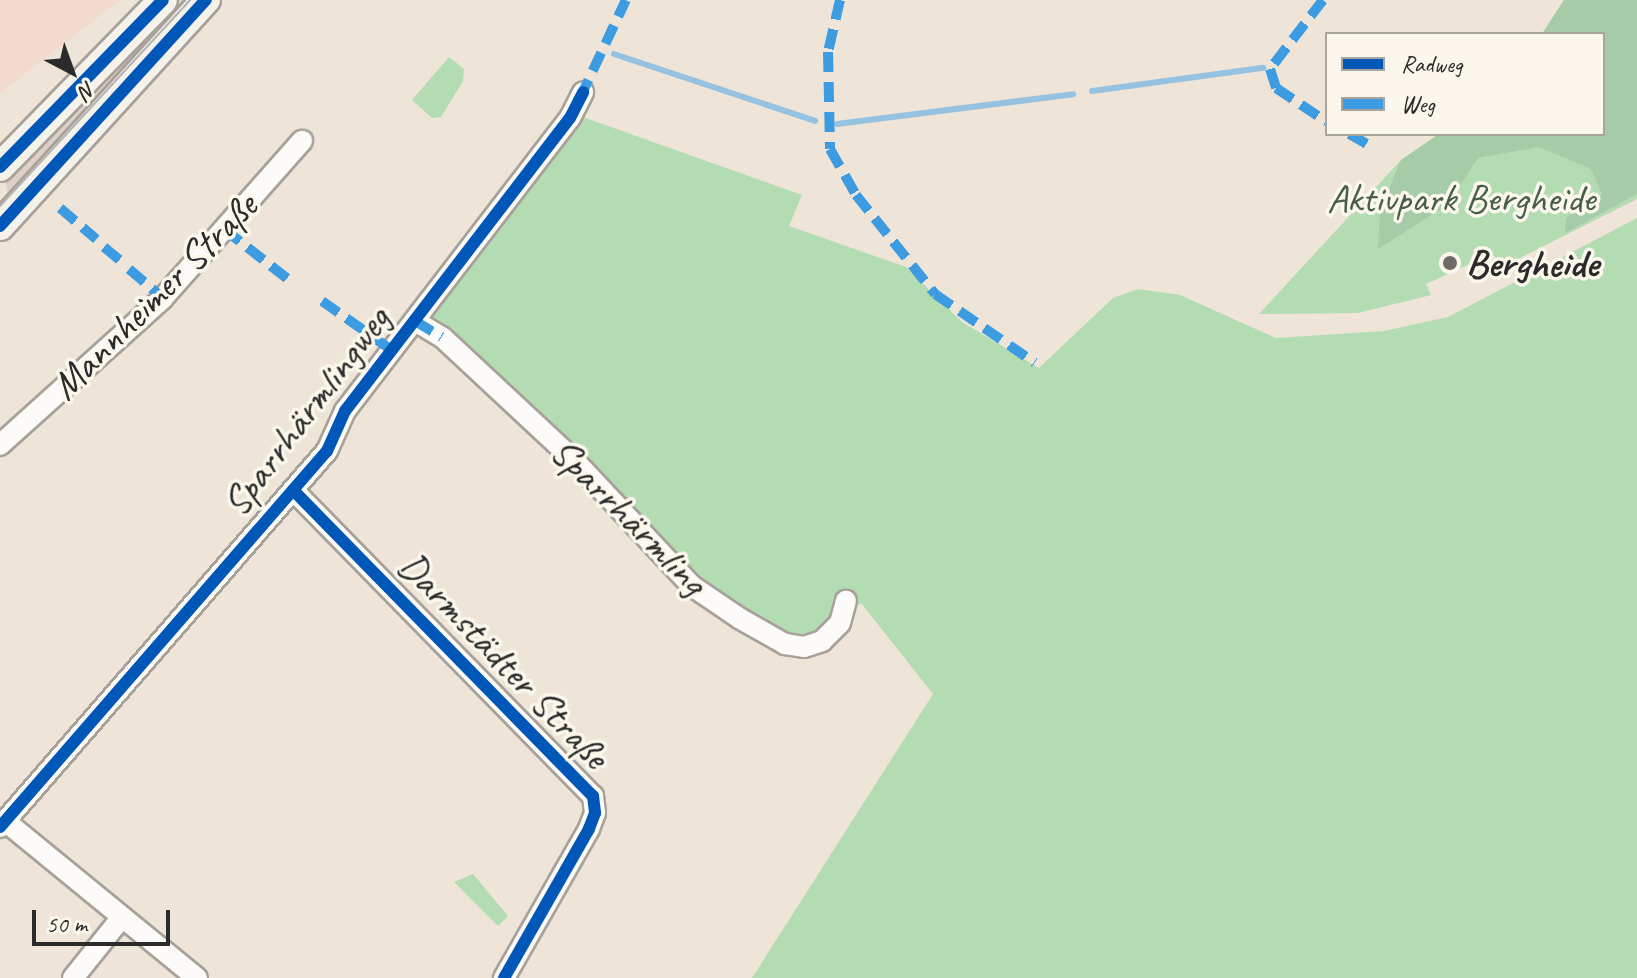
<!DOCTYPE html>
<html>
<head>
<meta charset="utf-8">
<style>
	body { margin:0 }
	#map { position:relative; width:1637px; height:978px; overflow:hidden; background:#eee4d7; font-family:Caveat,sans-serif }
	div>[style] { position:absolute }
	.built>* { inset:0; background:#f2dacc }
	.industrial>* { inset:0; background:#ded0c9 }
	.green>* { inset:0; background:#b4dcb3 }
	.forest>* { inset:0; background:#a6cba7 }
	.stream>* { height:6px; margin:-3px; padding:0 3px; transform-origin:3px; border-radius:3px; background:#96c2e1 }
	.roads { filter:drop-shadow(2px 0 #a7a19a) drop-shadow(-2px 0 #a7a19a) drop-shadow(0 2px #a7a19a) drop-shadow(0 -2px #a7a19a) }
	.minor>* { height:20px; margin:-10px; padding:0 10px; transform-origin:10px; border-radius:10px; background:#fcfbf9 }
	.secondary>* { height:28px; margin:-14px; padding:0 14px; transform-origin:14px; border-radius:14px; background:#f5f1eb }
	.tram>* { height:2px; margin:-1px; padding:0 1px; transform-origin:1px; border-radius:1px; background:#b4b3b1 }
	.quiet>* { height:10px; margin-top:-5px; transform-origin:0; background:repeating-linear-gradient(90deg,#3d9ce1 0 20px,transparent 0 30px) }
	.cycleway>* { height:12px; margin:-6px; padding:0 6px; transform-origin:6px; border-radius:6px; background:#0057b8 }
	.dots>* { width:22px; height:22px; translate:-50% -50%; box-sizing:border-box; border:4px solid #fbf7ec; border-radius:50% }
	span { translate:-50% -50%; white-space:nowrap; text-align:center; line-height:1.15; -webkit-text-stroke:7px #fbf7ec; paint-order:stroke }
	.park-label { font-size:40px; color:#465e4b }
	.poi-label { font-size:40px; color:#2b2b2b; font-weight:700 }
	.left { translate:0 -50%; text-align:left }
	.street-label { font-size:40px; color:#2b2b2b }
	.legend { position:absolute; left:1325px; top:32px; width:280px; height:104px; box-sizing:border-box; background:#fbf7ec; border:2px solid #a8a59f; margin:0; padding:10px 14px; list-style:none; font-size:24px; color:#2b2b2b }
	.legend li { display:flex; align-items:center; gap:16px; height:40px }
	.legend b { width:40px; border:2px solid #a8a59f }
	.north { position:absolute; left:32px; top:32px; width:80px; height:80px; -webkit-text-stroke:6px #fbf7ec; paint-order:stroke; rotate:139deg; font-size:22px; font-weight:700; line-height:32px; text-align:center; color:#2b2b2b }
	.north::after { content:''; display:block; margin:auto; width:28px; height:36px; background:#2b2b2b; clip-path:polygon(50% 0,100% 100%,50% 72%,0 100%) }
	.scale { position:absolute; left:32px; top:910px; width:138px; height:36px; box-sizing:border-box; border:4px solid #2b2b2b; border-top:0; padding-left:10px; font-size:24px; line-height:28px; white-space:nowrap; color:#2b2b2b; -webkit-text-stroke:6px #fbf7ec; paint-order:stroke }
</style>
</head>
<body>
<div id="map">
	<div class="built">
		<i style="clip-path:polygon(0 0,120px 0,0 93px)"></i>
	</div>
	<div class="industrial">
		<i style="clip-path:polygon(170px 0,196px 0,9px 201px,5px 179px)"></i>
	</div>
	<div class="green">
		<i style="clip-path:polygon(1564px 0,1637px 0,1637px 199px,1514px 261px,1504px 265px,1492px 254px,1426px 284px,1431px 295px,1358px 313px,1259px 314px,1401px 160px,1439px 134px,1603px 134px,1603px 34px,1542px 34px)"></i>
		<i style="clip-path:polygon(449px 57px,464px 69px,463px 81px,441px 117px,432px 118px,412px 100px)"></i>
		<i style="clip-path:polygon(580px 116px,802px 195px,789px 226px,906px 267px,962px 322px,1039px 368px,1113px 298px,1138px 289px,1180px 295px,1276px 338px,1384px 331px,1448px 317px,1637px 218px,1637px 978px,752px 978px,933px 694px,861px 603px,809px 638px,788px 639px,692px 581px,502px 380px,428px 313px)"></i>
		<i style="clip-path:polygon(473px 874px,508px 916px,498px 926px,454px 882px)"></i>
	</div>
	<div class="forest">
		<i style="clip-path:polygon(1564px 0,1637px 0,1637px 194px,1565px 233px,1566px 218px,1602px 194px,1591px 169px,1539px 147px,1478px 158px,1447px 205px,1378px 249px,1380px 211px,1401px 160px,1439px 134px,1603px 134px,1603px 34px,1542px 34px)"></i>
	</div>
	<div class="stream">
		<i style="left:614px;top:54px;width:212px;rotate:18.4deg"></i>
		<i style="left:1092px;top:91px;width:173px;rotate:-7.7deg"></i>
		<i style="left:837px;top:124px;width:238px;rotate:-7.2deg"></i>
	</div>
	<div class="roads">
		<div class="minor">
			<i style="left:415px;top:321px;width:31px;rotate:31deg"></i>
			<i style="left:442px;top:337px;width:180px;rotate:43deg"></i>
			<i style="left:574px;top:460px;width:173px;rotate:46.9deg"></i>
			<i style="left:692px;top:586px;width:57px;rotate:34.2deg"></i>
			<i style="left:739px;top:618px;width:53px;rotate:29.5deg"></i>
			<i style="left:785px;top:644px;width:19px;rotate:9deg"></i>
			<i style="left:804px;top:647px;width:19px;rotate:-18deg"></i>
			<i style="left:822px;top:641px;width:25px;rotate:-45deg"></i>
			<i style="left:840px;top:623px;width:23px;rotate:-75deg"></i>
			<i style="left:0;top:445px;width:219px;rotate:-42deg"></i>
			<i style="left:163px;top:298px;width:210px;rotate:-48.5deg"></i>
			<i style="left:293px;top:490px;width:429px;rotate:45.6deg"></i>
			<i style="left:593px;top:796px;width:17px;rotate:83deg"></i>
			<i style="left:595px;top:813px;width:17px;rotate:111deg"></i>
			<i style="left:589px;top:829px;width:172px;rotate:119.7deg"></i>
			<i style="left:5px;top:821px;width:248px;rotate:39.3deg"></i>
			<i style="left:0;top:827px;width:498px;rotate:-49deg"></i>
			<i style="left:327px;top:451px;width:44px;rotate:-65.8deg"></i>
			<i style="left:345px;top:411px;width:369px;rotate:-52.5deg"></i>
			<i style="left:570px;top:118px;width:29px;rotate:-63deg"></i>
			<i style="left:73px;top:978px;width:78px;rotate:-51.2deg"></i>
		</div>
		<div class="secondary">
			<i style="left:0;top:167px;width:233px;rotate:-45.7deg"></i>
			<i style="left:0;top:226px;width:306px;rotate:-47.7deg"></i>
		</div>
	</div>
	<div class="tram">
		<i style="left:0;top:206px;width:280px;rotate:-47.3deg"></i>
	</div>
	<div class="quiet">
		<i style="left:840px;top:0;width:53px;rotate:103deg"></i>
		<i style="left:828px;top:52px;width:97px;rotate:88.8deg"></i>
		<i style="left:830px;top:149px;width:53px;rotate:60.5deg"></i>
		<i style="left:856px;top:195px;width:127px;rotate:51.4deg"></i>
		<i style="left:935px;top:294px;width:121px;rotate:34.6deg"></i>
		<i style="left:1323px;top:0;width:87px;rotate:127.5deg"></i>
		<i style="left:1270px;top:69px;width:20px;rotate:72deg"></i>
		<i style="left:1276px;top:88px;width:61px;rotate:33.7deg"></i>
		<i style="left:580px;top:98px;width:108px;rotate:-64.9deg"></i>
		<i style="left:1349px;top:134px;width:26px;rotate:29deg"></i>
		<i style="left:60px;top:208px;width:48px;rotate:40.7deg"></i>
		<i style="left:224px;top:229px;width:83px;rotate:38.1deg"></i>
		<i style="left:104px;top:247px;width:23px;rotate:40deg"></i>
		<i style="left:129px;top:269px;width:45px;rotate:40.5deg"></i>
		<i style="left:322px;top:301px;width:87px;rotate:35.2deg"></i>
		<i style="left:415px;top:321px;width:31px;rotate:31deg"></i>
	</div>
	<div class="cycleway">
		<i style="left:0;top:167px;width:233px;rotate:-45.7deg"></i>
		<i style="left:0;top:226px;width:306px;rotate:-47.7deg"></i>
		<i style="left:293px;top:490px;width:429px;rotate:45.6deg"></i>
		<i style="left:593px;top:796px;width:17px;rotate:83deg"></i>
		<i style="left:595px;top:813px;width:17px;rotate:111deg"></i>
		<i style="left:589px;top:829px;width:172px;rotate:119.7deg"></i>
		<i style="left:0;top:827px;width:498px;rotate:-49deg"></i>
		<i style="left:327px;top:451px;width:44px;rotate:-65.8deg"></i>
		<i style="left:345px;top:411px;width:369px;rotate:-52.5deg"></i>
		<i style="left:570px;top:118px;width:29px;rotate:-63deg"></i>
	</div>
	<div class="dots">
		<i style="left:1450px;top:263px;background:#6f6c67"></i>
	</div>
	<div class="park-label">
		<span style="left:1461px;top:198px">Aktivpark Bergheide</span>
	</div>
	<div class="poi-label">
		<span class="left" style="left:1466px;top:263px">Bergheide</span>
	</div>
	<div class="street-label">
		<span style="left:154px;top:296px;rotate:-45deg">Mannheimer Straße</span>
		<span style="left:306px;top:411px;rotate:-53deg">Sparrhärmlingweg</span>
		<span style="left:629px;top:516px;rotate:45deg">Sparrhärmling</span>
		<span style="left:504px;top:660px;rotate:46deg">Darmstädter Straße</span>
	</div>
	<ul class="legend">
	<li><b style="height:10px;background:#0057b8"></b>Radweg</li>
	<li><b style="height:10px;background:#3d9ce1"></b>Weg</li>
	</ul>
	<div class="north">N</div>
	<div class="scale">50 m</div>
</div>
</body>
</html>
